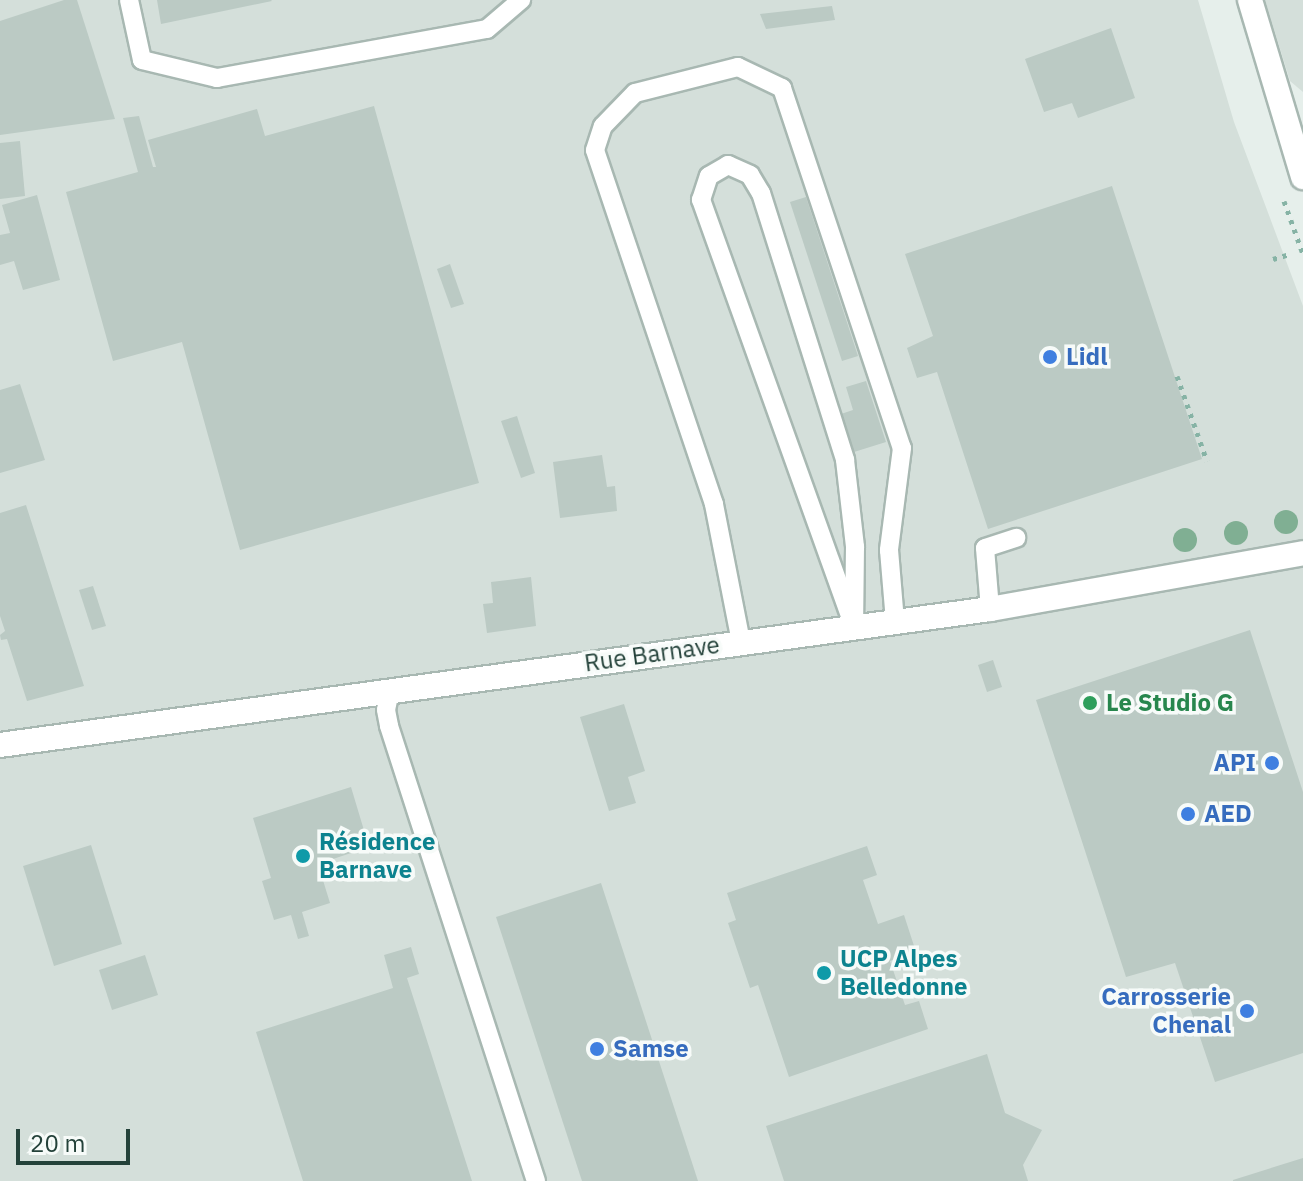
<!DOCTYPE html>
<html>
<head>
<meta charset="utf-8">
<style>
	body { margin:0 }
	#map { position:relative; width:1303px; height:1181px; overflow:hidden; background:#e6efeb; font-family:"IBM Plex Sans",sans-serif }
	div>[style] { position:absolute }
	.built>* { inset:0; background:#d4dfda }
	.building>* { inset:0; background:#bbcac4 }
	.path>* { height:5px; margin-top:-2.5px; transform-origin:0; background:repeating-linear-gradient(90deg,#86b3a5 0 4px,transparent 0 10px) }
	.roads { filter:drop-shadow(2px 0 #a8b8b2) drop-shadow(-2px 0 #a8b8b2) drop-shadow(0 2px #a8b8b2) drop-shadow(0 -2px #a8b8b2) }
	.service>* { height:18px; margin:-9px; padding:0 9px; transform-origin:9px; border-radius:9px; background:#fff }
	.minor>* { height:24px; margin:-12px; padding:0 12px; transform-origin:12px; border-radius:12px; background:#fff }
	.trees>* { width:24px; height:24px; margin:-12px; border-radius:50%; background:#80af93 }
	.dots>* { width:22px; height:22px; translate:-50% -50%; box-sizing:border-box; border:4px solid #f7fbf9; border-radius:50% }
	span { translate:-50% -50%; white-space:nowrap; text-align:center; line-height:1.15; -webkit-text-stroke:7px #f7fbf9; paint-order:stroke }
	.shop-label { font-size:24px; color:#366cbe; font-weight:700 }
	.left { translate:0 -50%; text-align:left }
	.right { translate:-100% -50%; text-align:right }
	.street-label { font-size:24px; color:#24423a }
	.leisure-label { font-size:24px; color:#27864d; font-weight:700 }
	.culture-label { font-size:24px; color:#0d838f; font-weight:700 }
	.scale { position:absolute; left:16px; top:1129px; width:114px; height:36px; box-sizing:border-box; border:4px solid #24423a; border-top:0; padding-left:10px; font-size:24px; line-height:28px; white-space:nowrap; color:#24423a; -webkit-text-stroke:6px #f7fbf9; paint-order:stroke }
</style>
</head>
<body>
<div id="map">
	<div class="built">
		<i style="clip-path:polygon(0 0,1198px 0,1234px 122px,1303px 306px,1303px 1181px,0 1181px)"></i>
		<i style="clip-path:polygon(1265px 0,1303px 0,1303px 92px,1290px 81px)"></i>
	</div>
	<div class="building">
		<i style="clip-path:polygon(64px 0,77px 0,115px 119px,0 135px,0 21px)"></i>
		<i style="clip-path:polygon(157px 0,271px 0,272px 1px,161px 24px)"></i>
		<i style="clip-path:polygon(832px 6px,835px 20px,766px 29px,760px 14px)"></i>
		<i style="clip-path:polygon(1111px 28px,1135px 98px,1078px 118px,1072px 103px,1044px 112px,1025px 59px)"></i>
		<i style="clip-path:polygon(374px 106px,479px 483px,240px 550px,182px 342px,113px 361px,66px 192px,138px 172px,123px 118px,139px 116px,153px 167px,156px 167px,148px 140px,257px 109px,265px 136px)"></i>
		<i style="clip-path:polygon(20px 141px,25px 196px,0 199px,0 143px)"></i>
		<i style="clip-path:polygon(1112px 186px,1202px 459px,988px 529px,937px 372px,917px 378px,907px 348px,933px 336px,905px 254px)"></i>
		<i style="clip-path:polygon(37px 195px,60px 280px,23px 290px,14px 261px,0 265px,0 235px,10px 233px,2px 205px)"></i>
		<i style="clip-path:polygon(806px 197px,858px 356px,842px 361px,790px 202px)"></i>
		<i style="clip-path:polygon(450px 264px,464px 304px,451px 308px,437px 269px)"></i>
		<i style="clip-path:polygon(866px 381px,886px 442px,854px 452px,841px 414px,853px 410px,846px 387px)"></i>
		<i style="clip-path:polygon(20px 384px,45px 460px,0 473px,0 390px)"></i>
		<i style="clip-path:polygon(517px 416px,535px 473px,521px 478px,501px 421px)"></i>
		<i style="clip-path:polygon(602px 455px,607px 487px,615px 486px,617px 511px,560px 518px,553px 462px)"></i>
		<i style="clip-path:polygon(26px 505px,84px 686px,27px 701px,7px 639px,1px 640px,0 635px,5px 631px,0 616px,0 513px)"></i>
		<i style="clip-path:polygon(531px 577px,536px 626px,487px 633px,483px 604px,493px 603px,491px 582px)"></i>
		<i style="clip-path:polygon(93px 586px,106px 626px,92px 630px,79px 590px)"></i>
		<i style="clip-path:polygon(1250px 630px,1303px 792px,1303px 1053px,1215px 1082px,1175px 963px,1126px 977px,1036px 700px)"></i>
		<i style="clip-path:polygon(993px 660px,1002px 687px,987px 692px,978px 665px)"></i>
		<i style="clip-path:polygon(624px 704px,645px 771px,628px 777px,636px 803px,609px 811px,580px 717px)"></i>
		<i style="clip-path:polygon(351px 787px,369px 847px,318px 864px,330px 903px,302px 912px,309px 936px,298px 939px,291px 915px,274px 920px,262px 881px,271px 878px,253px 818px)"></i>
		<i style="clip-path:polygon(91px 845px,122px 944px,54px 966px,23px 866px)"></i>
		<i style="clip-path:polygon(867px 846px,877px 875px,863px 880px,878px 924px,904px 915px,916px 952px,890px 961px,905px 1005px,919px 1001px,928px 1029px,789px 1077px,758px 985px,750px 988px,728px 923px,736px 920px,727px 893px)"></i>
		<i style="clip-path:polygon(601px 883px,698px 1181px,582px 1181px,496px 917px)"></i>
		<i style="clip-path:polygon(411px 947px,419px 974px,407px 978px,472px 1181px,303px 1181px,256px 1032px,393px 988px,384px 955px)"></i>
		<i style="clip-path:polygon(145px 955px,158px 995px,112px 1010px,99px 970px)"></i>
		<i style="clip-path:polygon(987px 1054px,1005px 1113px,1042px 1130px,1023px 1165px,1028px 1181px,784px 1181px,766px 1126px)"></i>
		<i style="clip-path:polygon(1303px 1158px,1303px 1181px,1233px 1181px,1233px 1180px)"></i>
	</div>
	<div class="path">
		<i style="left:1284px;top:201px;width:56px;rotate:70.3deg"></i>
		<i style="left:1273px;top:259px;width:17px;rotate:-17deg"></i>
		<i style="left:1177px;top:376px;width:90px;rotate:70.6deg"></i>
	</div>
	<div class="roads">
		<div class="service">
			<i style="left:129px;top:0;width:61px;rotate:77.8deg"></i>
			<i style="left:142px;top:60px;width:77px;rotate:13.5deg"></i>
			<i style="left:217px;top:78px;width:274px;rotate:-10.3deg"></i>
			<i style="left:487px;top:29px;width:45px;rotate:-40.5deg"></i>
			<i style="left:728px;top:165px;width:24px;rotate:24deg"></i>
			<i style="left:750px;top:175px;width:21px;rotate:59deg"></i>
			<i style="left:761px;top:193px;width:280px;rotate:72.5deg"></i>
			<i style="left:845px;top:460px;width:88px;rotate:83.4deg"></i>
			<i style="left:855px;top:547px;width:80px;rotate:90.7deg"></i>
			<i style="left:854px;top:627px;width:454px;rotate:-109.7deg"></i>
			<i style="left:701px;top:200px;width:25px;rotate:-72deg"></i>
			<i style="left:709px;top:176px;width:22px;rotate:-30deg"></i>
			<i style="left:990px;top:609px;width:61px;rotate:-94.7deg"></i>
			<i style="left:985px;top:548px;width:33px;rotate:-18deg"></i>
			<i style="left:741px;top:642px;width:141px;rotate:-101.1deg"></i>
			<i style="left:714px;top:504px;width:373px;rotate:-108.6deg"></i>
			<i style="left:595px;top:150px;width:25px;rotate:-72deg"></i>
			<i style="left:603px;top:126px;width:46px;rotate:-45.9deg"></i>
			<i style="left:635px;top:93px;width:106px;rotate:-14.2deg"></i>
			<i style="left:738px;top:67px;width:49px;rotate:25.5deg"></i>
			<i style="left:782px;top:88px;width:379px;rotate:71.6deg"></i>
			<i style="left:902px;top:448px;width:103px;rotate:97.3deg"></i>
			<i style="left:889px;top:550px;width:71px;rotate:85.2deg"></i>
			<i style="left:390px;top:691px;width:19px;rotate:102deg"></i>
			<i style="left:386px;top:710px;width:16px;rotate:79deg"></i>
			<i style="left:389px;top:726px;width:478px;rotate:72.1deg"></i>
		</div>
		<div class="minor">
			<i style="left:1250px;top:0;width:185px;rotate:73.3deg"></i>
			<i style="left:0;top:745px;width:999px;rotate:-7.82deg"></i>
			<i style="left:990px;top:609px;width:318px;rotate:-10.1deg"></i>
		</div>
	</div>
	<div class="trees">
		<i style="left:1286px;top:522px"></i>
		<i style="left:1236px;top:533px"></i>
		<i style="left:1185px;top:540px"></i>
	</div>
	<div class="dots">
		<i style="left:1050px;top:357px;background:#3f7fe0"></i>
		<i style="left:1090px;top:703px;background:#2e9e5b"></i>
		<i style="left:1272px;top:763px;background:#3f7fe0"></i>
		<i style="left:1188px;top:814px;background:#3f7fe0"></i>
		<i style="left:303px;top:856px;background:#0f9aa8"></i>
		<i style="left:824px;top:973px;background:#0f9aa8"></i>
		<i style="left:1247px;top:1011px;background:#3f7fe0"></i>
		<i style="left:597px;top:1049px;background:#3f7fe0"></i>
	</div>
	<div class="shop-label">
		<span class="left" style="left:1066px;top:357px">Lidl</span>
		<span class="right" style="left:1256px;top:763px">API</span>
		<span class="left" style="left:1204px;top:814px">AED</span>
		<span class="right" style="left:1231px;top:1011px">Carrosserie<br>Chenal</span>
		<span class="left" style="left:613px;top:1049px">Samse</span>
	</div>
	<div class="street-label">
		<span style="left:652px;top:654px;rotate:-8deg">Rue Barnave</span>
	</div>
	<div class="leisure-label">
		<span class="left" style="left:1106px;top:703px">Le Studio G</span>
	</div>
	<div class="culture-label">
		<span class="left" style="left:319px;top:856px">Résidence<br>Barnave</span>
		<span class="left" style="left:840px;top:973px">UCP Alpes<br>Belledonne</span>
	</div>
	<div class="scale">20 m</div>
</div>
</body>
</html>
